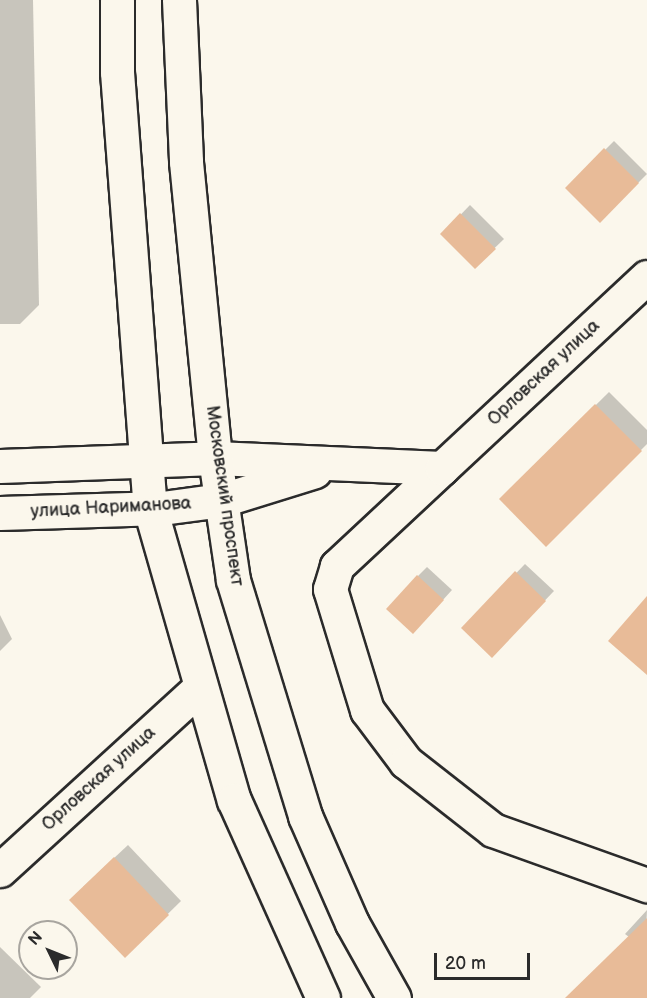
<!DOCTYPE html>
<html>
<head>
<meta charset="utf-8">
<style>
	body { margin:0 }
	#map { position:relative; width:647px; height:998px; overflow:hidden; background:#fbf7ec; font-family:"Balsamiq Sans",sans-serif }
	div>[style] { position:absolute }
	.shadow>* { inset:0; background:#0003 }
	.building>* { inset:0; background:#e8bb98 }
	.roads { filter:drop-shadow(2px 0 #2b2b2b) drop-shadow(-2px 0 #2b2b2b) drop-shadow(0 2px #2b2b2b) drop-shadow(0 -2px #2b2b2b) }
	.minor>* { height:33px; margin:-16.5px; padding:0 16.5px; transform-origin:16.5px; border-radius:16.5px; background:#fbf7ec }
	.tertiary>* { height:33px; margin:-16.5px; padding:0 16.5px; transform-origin:16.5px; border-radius:16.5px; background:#fbf7ec }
	.secondary>* { height:33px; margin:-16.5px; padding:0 16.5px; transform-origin:16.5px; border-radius:16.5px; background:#fbf7ec }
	span { translate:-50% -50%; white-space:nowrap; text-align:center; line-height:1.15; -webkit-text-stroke:4.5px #fbf7ec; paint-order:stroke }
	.street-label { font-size:18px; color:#2b2b2b }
	.north { position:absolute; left:18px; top:920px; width:60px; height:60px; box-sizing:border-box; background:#fbf7ec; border:2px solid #a8a59f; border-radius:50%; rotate:313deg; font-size:16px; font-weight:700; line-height:24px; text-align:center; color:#2b2b2b }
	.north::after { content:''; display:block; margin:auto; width:21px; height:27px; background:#2b2b2b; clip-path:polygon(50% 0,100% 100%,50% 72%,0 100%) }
	.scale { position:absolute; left:434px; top:953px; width:96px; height:27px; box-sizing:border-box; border:3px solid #2b2b2b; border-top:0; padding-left:8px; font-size:18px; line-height:21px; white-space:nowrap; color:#2b2b2b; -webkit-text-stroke:4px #fbf7ec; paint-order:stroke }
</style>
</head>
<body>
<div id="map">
	<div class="shadow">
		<i style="clip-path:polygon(0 0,33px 0,39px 305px,20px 324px,0 324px)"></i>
		<i style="clip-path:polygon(614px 141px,647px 174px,600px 221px,567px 188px)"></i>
		<i style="clip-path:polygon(470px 205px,504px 239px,475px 267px,442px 234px)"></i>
		<i style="clip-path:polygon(609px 392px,647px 430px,647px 444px,546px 545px,501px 499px)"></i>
		<i style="clip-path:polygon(525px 564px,554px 591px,492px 656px,463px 628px)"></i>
		<i style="clip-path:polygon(427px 567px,452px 590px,422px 623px,418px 576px)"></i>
		<i style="clip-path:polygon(0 615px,12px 639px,0 651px)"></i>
		<i style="clip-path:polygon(128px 845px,181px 901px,125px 956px,83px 887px)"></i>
		<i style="clip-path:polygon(647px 910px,643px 998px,567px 998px,629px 937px,625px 934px)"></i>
		<i style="clip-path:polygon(0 947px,41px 987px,30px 998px,0 998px)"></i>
	</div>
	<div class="building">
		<i style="clip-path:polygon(604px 148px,639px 183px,600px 223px,565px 188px)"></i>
		<i style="clip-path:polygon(460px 213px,496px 249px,475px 269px,440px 234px)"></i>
		<i style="clip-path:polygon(595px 404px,642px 451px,546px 547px,499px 499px)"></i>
		<i style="clip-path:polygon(515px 571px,546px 601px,492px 658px,461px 628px)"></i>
		<i style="clip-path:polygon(417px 575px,444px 600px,413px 634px,386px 609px)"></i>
		<i style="clip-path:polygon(647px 596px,647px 675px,608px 641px)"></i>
		<i style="clip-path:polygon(114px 857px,169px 915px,125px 958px,69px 900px)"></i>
		<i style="clip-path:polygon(647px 918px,647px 998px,565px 998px)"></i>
	</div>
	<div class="roads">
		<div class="minor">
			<i style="left:442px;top:468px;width:144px;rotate:137deg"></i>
			<i style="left:337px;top:566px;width:24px;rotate:107deg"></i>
			<i style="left:330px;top:589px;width:127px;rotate:73deg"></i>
			<i style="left:367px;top:710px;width:65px;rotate:53.1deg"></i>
			<i style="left:406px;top:762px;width:110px;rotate:38deg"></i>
			<i style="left:493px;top:830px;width:164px;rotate:19.7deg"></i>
		</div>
		<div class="tertiary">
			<i style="left:215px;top:458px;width:227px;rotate:2.5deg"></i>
			<i style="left:442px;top:468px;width:280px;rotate:-43deg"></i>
			<i style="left:222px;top:500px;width:97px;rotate:-17.3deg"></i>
			<i style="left:0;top:870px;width:268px;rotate:-42.4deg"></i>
		</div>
		<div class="secondary">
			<i style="left:117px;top:0;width:72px;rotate:90deg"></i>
			<i style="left:117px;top:72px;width:437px;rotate:85.7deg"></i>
			<i style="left:150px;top:508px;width:304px;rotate:74deg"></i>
			<i style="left:234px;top:800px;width:217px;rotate:65.8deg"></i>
			<i style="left:179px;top:0;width:162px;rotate:87.5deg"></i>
			<i style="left:186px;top:162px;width:297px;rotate:84.4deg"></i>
			<i style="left:215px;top:458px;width:123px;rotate:81.6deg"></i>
			<i style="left:233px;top:580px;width:247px;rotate:73deg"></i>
			<i style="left:305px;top:816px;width:117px;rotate:66.3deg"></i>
			<i style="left:352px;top:923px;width:86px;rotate:60.8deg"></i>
			<i style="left:0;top:466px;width:215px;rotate:-2.1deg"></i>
			<i style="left:0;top:513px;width:162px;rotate:-1.8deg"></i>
			<i style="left:162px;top:508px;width:61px;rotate:-7.6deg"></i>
		</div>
	</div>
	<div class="street-label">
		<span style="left:544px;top:373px;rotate:-43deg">Орловская улица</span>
		<span style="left:224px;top:496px;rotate:82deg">Московский проспект</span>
		<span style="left:111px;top:508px;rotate:-3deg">улица Нариманова</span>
		<span style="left:99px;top:779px;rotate:-42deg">Орловская улица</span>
	</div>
	<div class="north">N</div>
	<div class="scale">20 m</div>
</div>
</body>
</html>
